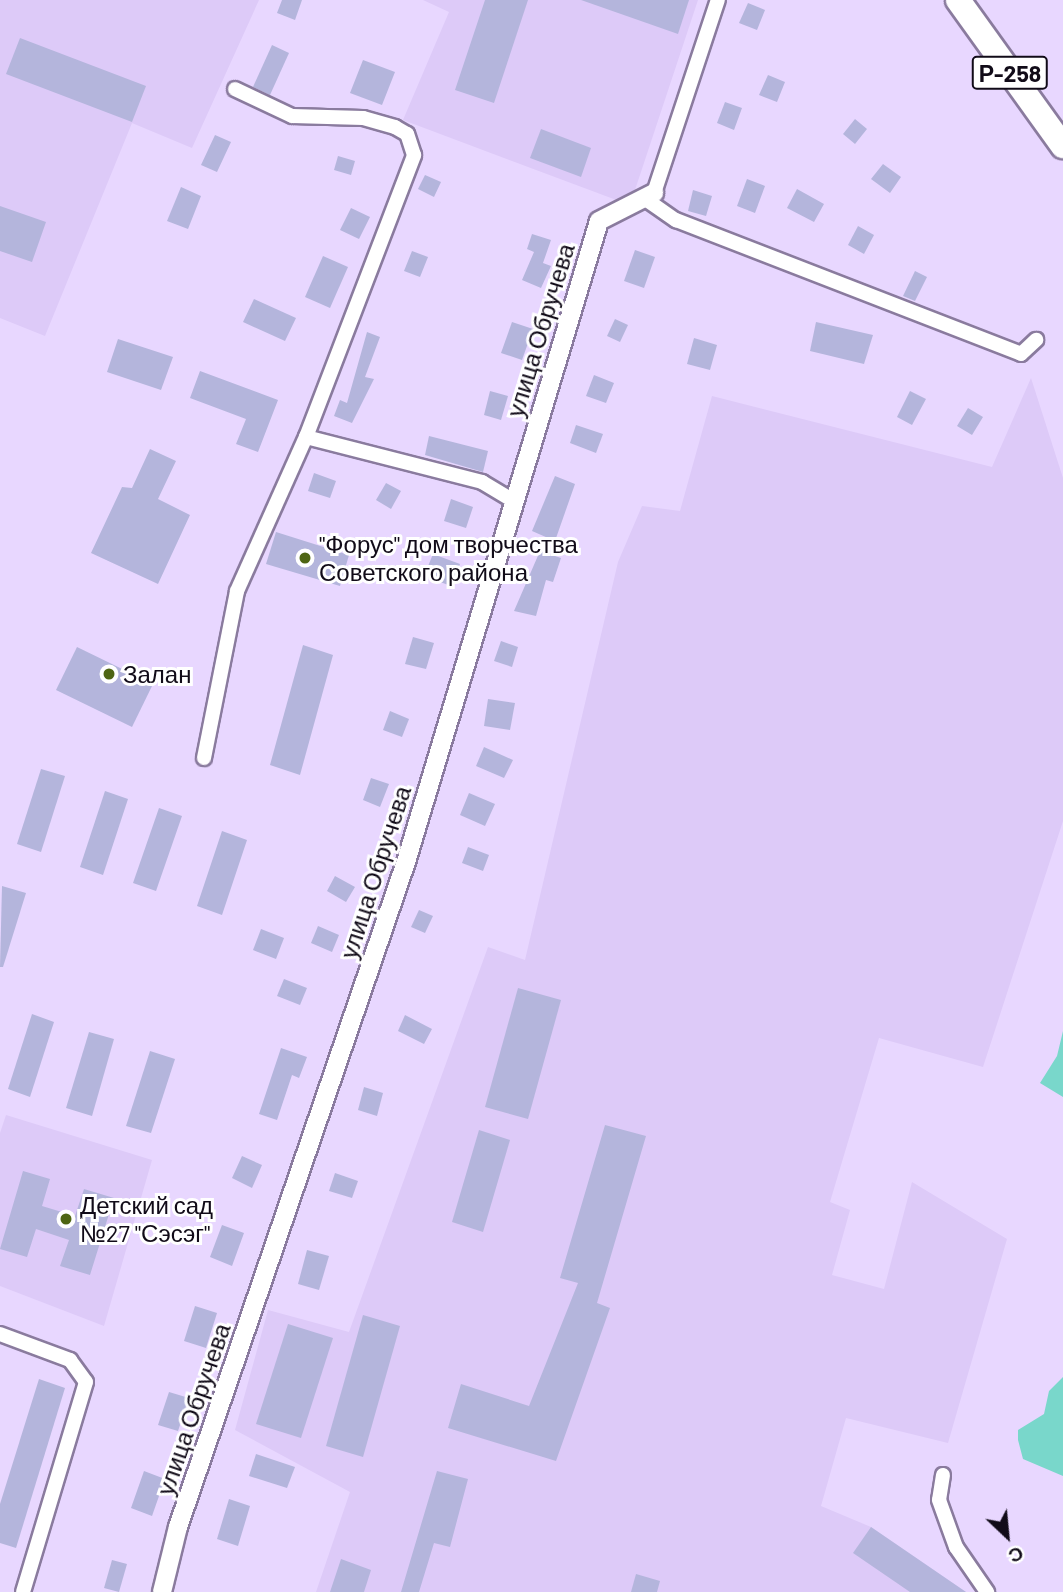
<!DOCTYPE html>
<html>
<head>
<meta charset="utf-8">
<style>
	body { margin:0 }
	#map { position:relative; width:1063px; height:1592px; overflow:hidden; background:#e8d7ff; font-family:Barlow,sans-serif }
	div>[style] { position:absolute }
	.built>* { inset:0; background:#ddcaf8 }
	.water>* { inset:0; background:#79d7cb }
	.building>* { inset:0; background:#b4b5dc }
	.roads { filter:drop-shadow(2px 0 #8a7b9e) drop-shadow(-2px 0 #8a7b9e) drop-shadow(0 2px #8a7b9e) drop-shadow(0 -2px #8a7b9e) }
	.minor>* { height:14px; margin:-7px; padding:0 7px; transform-origin:7px; border-radius:7px; background:#fff }
	.tertiary>* { height:18px; margin:-9px; padding:0 9px; transform-origin:9px; border-radius:9px; background:#fff }
	.trunk>* { height:24px; margin:-12px; padding:0 12px; transform-origin:12px; border-radius:12px; background:#fff }
	.dots>* { width:19px; height:19px; translate:-50% -50%; box-sizing:border-box; border:4px solid #fff; border-radius:50% }
	span { translate:-50% -50%; white-space:nowrap; text-align:center; line-height:1.15; -webkit-text-stroke:6px #fff; paint-order:stroke }
	.shield-label span { padding:2px 5px; background:#fff; border:2px solid; border-radius:5px; -webkit-text-stroke-width:0 }
	.shield-label { font-size:23px; color:#110b18; font-weight:700 }
	.street-label { font-size:24px; color:#110b18 }
	.poi-label { font-size:24px; color:#110b18 }
	.left { translate:0 -50%; text-align:left }
	.north { position:absolute; left:972px; top:1501px; width:70px; height:70px; -webkit-text-stroke:5px #fff; paint-order:stroke; rotate:154deg; font-size:19px; font-weight:700; line-height:28px; text-align:center; color:#110b18 }
	.north::after { content:''; display:block; margin:auto; width:24px; height:32px; background:#110b18; clip-path:polygon(50% 0,100% 100%,50% 72%,0 100%) }
</style>
</head>
<body>
<div id="map">
	<div class="built">
		<i style="clip-path:polygon(0 0,259px 0,192px 148px,132px 123px,45px 336px,0 318px)"></i>
		<i style="clip-path:polygon(423px 0,698px 0,634px 193px,619px 201px,403px 120px,449px 12px)"></i>
		<i style="clip-path:polygon(1031px 378px,1063px 478px,1063px 821px,983px 1067px,879px 1038px,830px 1202px,850px 1210px,832px 1275px,884px 1289px,912px 1182px,1007px 1239px,948px 1443px,846px 1418px,821px 1506px,871px 1527px,966px 1592px,316px 1592px,350px 1492px,235px 1430px,268px 1310px,349px 1332px,488px 947px,525px 960px,618px 562px,642px 506px,680px 511px,712px 396px,992px 467px)"></i>
		<i style="clip-path:polygon(6px 1115px,152px 1160px,104px 1326px,0 1286px,0 1133px)"></i>
	</div>
	<div class="water">
		<i style="clip-path:polygon(1063px 1031px,1063px 1097px,1040px 1083px,1057px 1056px)"></i>
		<i style="clip-path:polygon(1063px 1377px,1063px 1476px,1023px 1459px,1018px 1440px,1018px 1430px,1044px 1414px,1049px 1391px)"></i>
	</div>
	<div class="building">
		<i style="clip-path:polygon(282px 0,302px 0,295px 20px,277px 13px)"></i>
		<i style="clip-path:polygon(485px 0,528px 0,494px 103px,455px 90px)"></i>
		<i style="clip-path:polygon(581px 0,689px 0,678px 34px)"></i>
		<i style="clip-path:polygon(748px 3px,765px 10px,757px 30px,739px 23px)"></i>
		<i style="clip-path:polygon(20px 38px,146px 86px,132px 122px,6px 74px)"></i>
		<i style="clip-path:polygon(272px 45px,289px 53px,270px 95px,253px 87px)"></i>
		<i style="clip-path:polygon(363px 60px,395px 72px,382px 105px,350px 93px)"></i>
		<i style="clip-path:polygon(768px 75px,785px 82px,777px 102px,759px 95px)"></i>
		<i style="clip-path:polygon(725px 102px,742px 108px,734px 130px,717px 123px)"></i>
		<i style="clip-path:polygon(855px 119px,867px 129px,855px 144px,843px 134px)"></i>
		<i style="clip-path:polygon(541px 129px,591px 148px,581px 177px,530px 158px)"></i>
		<i style="clip-path:polygon(215px 135px,231px 142px,217px 172px,201px 165px)"></i>
		<i style="clip-path:polygon(338px 156px,355px 161px,351px 175px,334px 170px)"></i>
		<i style="clip-path:polygon(883px 164px,901px 177px,890px 193px,871px 179px)"></i>
		<i style="clip-path:polygon(425px 175px,441px 182px,434px 197px,418px 189px)"></i>
		<i style="clip-path:polygon(747px 179px,765px 186px,755px 213px,737px 206px)"></i>
		<i style="clip-path:polygon(181px 187px,201px 196px,188px 229px,167px 221px)"></i>
		<i style="clip-path:polygon(797px 189px,824px 204px,814px 222px,787px 208px)"></i>
		<i style="clip-path:polygon(693px 190px,712px 196px,706px 216px,688px 211px)"></i>
		<i style="clip-path:polygon(0 206px,46px 222px,32px 262px,0 251px)"></i>
		<i style="clip-path:polygon(351px 208px,370px 217px,359px 239px,340px 230px)"></i>
		<i style="clip-path:polygon(858px 226px,874px 235px,864px 254px,848px 245px)"></i>
		<i style="clip-path:polygon(532px 234px,551px 240px,543px 263px,551px 266px,541px 288px,522px 280px,534px 252px,527px 249px)"></i>
		<i style="clip-path:polygon(635px 250px,655px 257px,644px 288px,624px 281px)"></i>
		<i style="clip-path:polygon(412px 251px,428px 257px,420px 277px,404px 271px)"></i>
		<i style="clip-path:polygon(323px 256px,348px 267px,330px 308px,305px 297px)"></i>
		<i style="clip-path:polygon(915px 271px,927px 277px,915px 301px,903px 296px)"></i>
		<i style="clip-path:polygon(254px 299px,296px 318px,285px 341px,243px 322px)"></i>
		<i style="clip-path:polygon(615px 319px,628px 325px,620px 342px,607px 336px)"></i>
		<i style="clip-path:polygon(512px 322px,533px 329px,522px 360px,501px 353px)"></i>
		<i style="clip-path:polygon(816px 322px,873px 335px,864px 364px,810px 351px)"></i>
		<i style="clip-path:polygon(367px 332px,380px 337px,365px 377px,374px 379px,352px 423px,334px 416px,340px 400px,347px 403px)"></i>
		<i style="clip-path:polygon(694px 338px,717px 345px,710px 370px,687px 364px)"></i>
		<i style="clip-path:polygon(118px 339px,173px 357px,161px 390px,107px 372px)"></i>
		<i style="clip-path:polygon(200px 371px,278px 400px,258px 452px,236px 444px,246px 419px,190px 398px)"></i>
		<i style="clip-path:polygon(594px 375px,614px 383px,606px 403px,586px 396px)"></i>
		<i style="clip-path:polygon(490px 391px,508px 396px,501px 420px,484px 415px)"></i>
		<i style="clip-path:polygon(910px 391px,926px 399px,912px 425px,897px 417px)"></i>
		<i style="clip-path:polygon(968px 408px,983px 417px,972px 435px,957px 426px)"></i>
		<i style="clip-path:polygon(576px 425px,603px 434px,596px 453px,570px 443px)"></i>
		<i style="clip-path:polygon(429px 436px,488px 451px,483px 472px,425px 455px)"></i>
		<i style="clip-path:polygon(150px 449px,176px 461px,158px 499px,190px 515px,158px 584px,91px 553px,122px 487px,132px 488px)"></i>
		<i style="clip-path:polygon(314px 473px,336px 481px,330px 498px,308px 491px)"></i>
		<i style="clip-path:polygon(555px 476px,575px 484px,555px 541px,532px 531px)"></i>
		<i style="clip-path:polygon(386px 483px,401px 491px,391px 509px,376px 500px)"></i>
		<i style="clip-path:polygon(451px 499px,473px 507px,466px 528px,444px 521px)"></i>
		<i style="clip-path:polygon(276px 532px,349px 555px,340px 586px,266px 564px)"></i>
		<i style="clip-path:polygon(540px 551px,561px 558px,553px 582px,546px 580px,536px 616px,514px 611px)"></i>
		<i style="clip-path:polygon(433px 554px,460px 564px,451px 586px,424px 576px)"></i>
		<i style="clip-path:polygon(413px 637px,434px 643px,426px 669px,405px 664px)"></i>
		<i style="clip-path:polygon(501px 641px,518px 647px,512px 667px,494px 661px)"></i>
		<i style="clip-path:polygon(303px 645px,333px 655px,300px 775px,270px 765px)"></i>
		<i style="clip-path:polygon(77px 647px,153px 684px,132px 727px,56px 690px)"></i>
		<i style="clip-path:polygon(488px 699px,515px 703px,510px 730px,484px 726px)"></i>
		<i style="clip-path:polygon(390px 711px,409px 719px,402px 737px,383px 730px)"></i>
		<i style="clip-path:polygon(484px 747px,513px 760px,504px 778px,476px 766px)"></i>
		<i style="clip-path:polygon(41px 769px,65px 776px,41px 852px,17px 844px)"></i>
		<i style="clip-path:polygon(371px 778px,389px 784px,380px 807px,363px 800px)"></i>
		<i style="clip-path:polygon(105px 791px,128px 799px,103px 875px,80px 867px)"></i>
		<i style="clip-path:polygon(469px 793px,495px 804px,485px 826px,460px 815px)"></i>
		<i style="clip-path:polygon(159px 808px,182px 816px,156px 891px,133px 883px)"></i>
		<i style="clip-path:polygon(222px 831px,247px 840px,222px 915px,197px 906px)"></i>
		<i style="clip-path:polygon(468px 847px,489px 855px,483px 871px,462px 863px)"></i>
		<i style="clip-path:polygon(335px 876px,355px 887px,346px 902px,327px 891px)"></i>
		<i style="clip-path:polygon(2px 886px,26px 893px,3px 967px,0 967px)"></i>
		<i style="clip-path:polygon(419px 910px,433px 916px,425px 933px,411px 927px)"></i>
		<i style="clip-path:polygon(318px 926px,339px 935px,332px 952px,311px 943px)"></i>
		<i style="clip-path:polygon(261px 929px,284px 938px,276px 959px,253px 950px)"></i>
		<i style="clip-path:polygon(284px 979px,307px 988px,300px 1005px,277px 996px)"></i>
		<i style="clip-path:polygon(518px 988px,561px 1000px,528px 1119px,485px 1107px)"></i>
		<i style="clip-path:polygon(32px 1014px,54px 1022px,30px 1097px,8px 1089px)"></i>
		<i style="clip-path:polygon(405px 1015px,432px 1029px,424px 1044px,398px 1031px)"></i>
		<i style="clip-path:polygon(89px 1032px,114px 1039px,92px 1116px,66px 1108px)"></i>
		<i style="clip-path:polygon(281px 1048px,307px 1057px,299px 1078px,292px 1075px,277px 1120px,259px 1114px)"></i>
		<i style="clip-path:polygon(150px 1051px,175px 1059px,151px 1133px,126px 1126px)"></i>
		<i style="clip-path:polygon(364px 1087px,383px 1093px,377px 1116px,358px 1110px)"></i>
		<i style="clip-path:polygon(605px 1125px,646px 1136px,597px 1303px,610px 1308px,556px 1461px,448px 1428px,461px 1384px,529px 1406px,578px 1283px,560px 1278px)"></i>
		<i style="clip-path:polygon(479px 1130px,510px 1140px,483px 1232px,452px 1222px)"></i>
		<i style="clip-path:polygon(242px 1156px,262px 1165px,252px 1188px,232px 1178px)"></i>
		<i style="clip-path:polygon(23px 1171px,50px 1179px,42px 1206px,75px 1216px,84px 1189px,114px 1198px,90px 1275px,60px 1266px,69px 1240px,36px 1229px,27px 1257px,0 1249px)"></i>
		<i style="clip-path:polygon(335px 1173px,358px 1181px,352px 1198px,329px 1191px)"></i>
		<i style="clip-path:polygon(222px 1225px,244px 1233px,232px 1266px,210px 1257px)"></i>
		<i style="clip-path:polygon(307px 1250px,329px 1256px,319px 1290px,298px 1284px)"></i>
		<i style="clip-path:polygon(195px 1306px,217px 1313px,206px 1348px,184px 1341px)"></i>
		<i style="clip-path:polygon(363px 1315px,400px 1326px,363px 1457px,326px 1446px)"></i>
		<i style="clip-path:polygon(288px 1324px,333px 1338px,301px 1438px,256px 1424px)"></i>
		<i style="clip-path:polygon(39px 1379px,65px 1388px,16px 1548px,0 1543px,0 1504px)"></i>
		<i style="clip-path:polygon(169px 1392px,189px 1398px,178px 1431px,158px 1425px)"></i>
		<i style="clip-path:polygon(256px 1454px,295px 1467px,287px 1488px,249px 1476px)"></i>
		<i style="clip-path:polygon(144px 1471px,165px 1479px,152px 1516px,131px 1508px)"></i>
		<i style="clip-path:polygon(437px 1471px,468px 1479px,450px 1547px,434px 1543px,419px 1592px,401px 1592px)"></i>
		<i style="clip-path:polygon(229px 1499px,250px 1506px,238px 1546px,217px 1539px)"></i>
		<i style="clip-path:polygon(871px 1527px,966px 1592px,910px 1592px,853px 1553px)"></i>
		<i style="clip-path:polygon(341px 1559px,371px 1570px,364px 1592px,330px 1592px)"></i>
		<i style="clip-path:polygon(112px 1560px,127px 1564px,119px 1592px,104px 1588px)"></i>
		<i style="clip-path:polygon(636px 1574px,660px 1581px,657px 1592px,631px 1592px)"></i>
	</div>
	<div class="roads">
		<div class="minor">
			<i style="left:654px;top:193px;width:203px;rotate:-71.7deg"></i>
			<i style="left:644px;top:198px;width:39px;rotate:35deg"></i>
			<i style="left:676px;top:220px;width:370px;rotate:21.2deg"></i>
			<i style="left:1021px;top:354px;width:21px;rotate:-43deg"></i>
			<i style="left:306px;top:437px;width:182px;rotate:14.3deg"></i>
			<i style="left:482px;top:482px;width:37px;rotate:31deg"></i>
			<i style="left:204px;top:758px;width:170px;rotate:-78.8deg"></i>
			<i style="left:237px;top:591px;width:169px;rotate:-65.9deg"></i>
			<i style="left:306px;top:437px;width:302px;rotate:-69deg"></i>
			<i style="left:414px;top:155px;width:22px;rotate:-108deg"></i>
			<i style="left:407px;top:134px;width:14px;rotate:-150deg"></i>
			<i style="left:395px;top:127px;width:33px;rotate:-164deg"></i>
			<i style="left:363px;top:118px;width:71px;rotate:-178.4deg"></i>
			<i style="left:292px;top:116px;width:63px;rotate:-154.7deg"></i>
			<i style="left:0;top:1334px;width:75px;rotate:20.4deg"></i>
			<i style="left:70px;top:1360px;width:27px;rotate:54deg"></i>
			<i style="left:86px;top:1382px;width:219px;rotate:106.7deg"></i>
			<i style="left:943px;top:1475px;width:25px;rotate:99deg"></i>
			<i style="left:939px;top:1500px;width:50px;rotate:70.1deg"></i>
			<i style="left:956px;top:1547px;width:55px;rotate:55.4deg"></i>
		</div>
		<div class="tertiary">
			<i style="left:162px;top:1592px;width:67px;rotate:-76.2deg"></i>
			<i style="left:178px;top:1527px;width:703px;rotate:-71.08deg"></i>
			<i style="left:406px;top:862px;width:669px;rotate:-73.24deg"></i>
			<i style="left:599px;top:221px;width:62px;rotate:-27deg"></i>
		</div>
		<div class="trunk">
			<i style="left:958px;top:0;width:180px;rotate:54.3deg"></i>
		</div>
	</div>
	<div class="dots">
		<i style="left:305px;top:558px;background:#4e6513"></i>
		<i style="left:109px;top:674px;background:#4e6513"></i>
		<i style="left:66px;top:1219px;background:#4e6513"></i>
	</div>
	<div class="shield-label">
		<span style="left:1010px;top:73px">Р-258</span>
	</div>
	<div class="street-label">
		<span style="left:540px;top:330px;rotate:-73deg">улица Обручева</span>
		<span style="left:375px;top:872px;rotate:-72deg">улица Обручева</span>
		<span style="left:193px;top:1409px;rotate:-71deg">улица Обручева</span>
	</div>
	<div class="poi-label">
		<span class="left" style="left:319px;top:558px">"Форус" дом творчества<br>Советского района</span>
		<span class="left" style="left:123px;top:674px">Залан</span>
		<span class="left" style="left:80px;top:1219px">Детский сад<br>№27 "Сэсэг"</span>
	</div>
	<div class="north">С</div>
</div>
</body>
</html>
